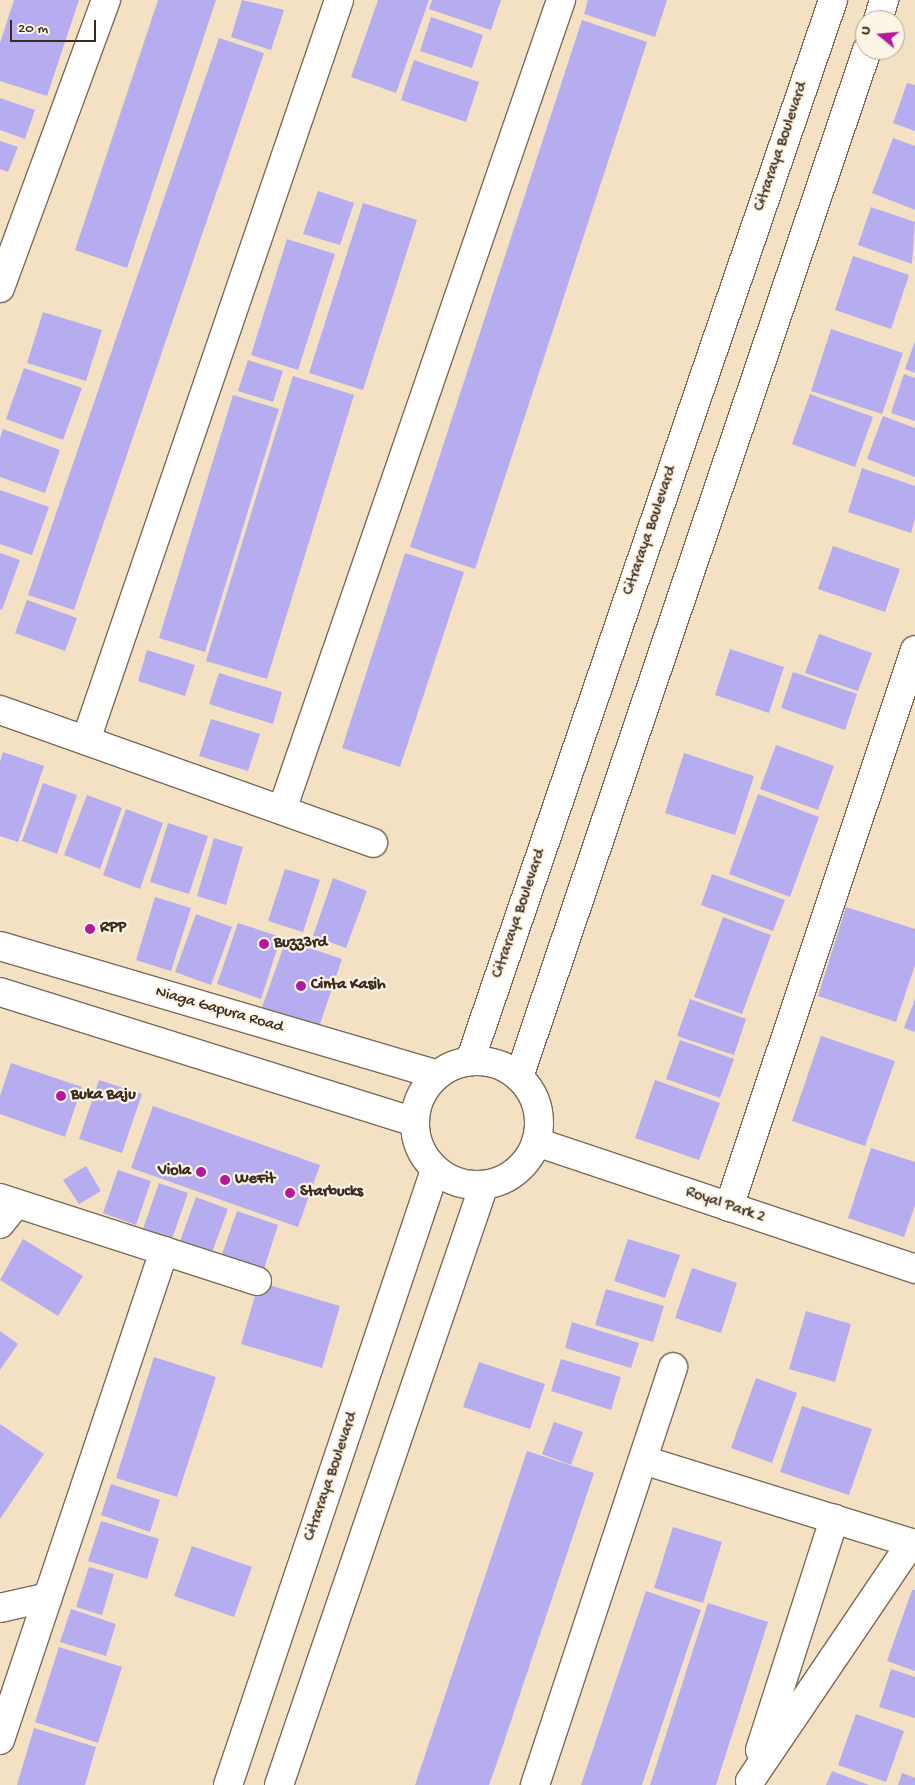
<!DOCTYPE html>
<html>
<head>
<meta charset="utf-8">
<style>
	body { margin:0 }
	#map { position:relative; width:915px; height:1785px; overflow:hidden; background:#f4e0c3; font-family:"Gochi Hand",sans-serif }
	div>[style] { position:absolute }
	.building>* { inset:0; background:#b6adf0 }
	.roads { filter:drop-shadow(1px 0 #7c6a58) drop-shadow(-1px 0 #7c6a58) drop-shadow(0 1px #7c6a58) drop-shadow(0 -1px #7c6a58) }
	.street>* { height:28px; margin:-14px; padding:0 14px; transform-origin:14px; border-radius:14px; background:#fff }
	.secondary>* { height:28px; margin:-14px; padding:0 14px; transform-origin:14px; border-radius:14px; background:#fff }
	.secondary>.ring { margin:-14px; padding:0; box-sizing:content-box; background:none; border:28px solid #fff; border-radius:50% }
	.dots>* { width:14px; height:14px; translate:-50% -50%; box-sizing:border-box; border:2px solid #fcf5e5; border-radius:50% }
	span { translate:-50% -50%; white-space:nowrap; text-align:center; line-height:1.15; -webkit-text-stroke:4.5px #fcf5e5; paint-order:stroke }
	.street-label { font-size:16px; color:#3b2a1e }
	.poi-label { font-size:16px; color:#3b2a1e; font-weight:700 }
	.left { translate:0 -50%; text-align:left }
	.right { translate:-100% -50%; text-align:right }
	.north { position:absolute; left:855px; top:10px; width:50px; height:50px; box-sizing:border-box; background:#fcf5e5; border:1px solid #afa495; border-radius:50%; rotate:287deg; font-size:14px; font-weight:700; line-height:20px; text-align:center; color:#3b2a1e }
	.north::after { content:''; display:block; margin:auto; width:18px; height:22px; background:#b5179e; clip-path:polygon(50% 0,100% 100%,50% 72%,0 100%) }
	.scale { position:absolute; left:10px; top:20px; width:86px; height:22px; box-sizing:border-box; border:2px solid #3b2a1e; border-top:0; padding-left:6px; font-size:15px; line-height:18px; white-space:nowrap; color:#3b2a1e; -webkit-text-stroke:4px #fcf5e5; paint-order:stroke }
</style>
</head>
<body>
<div id="map">
	<div class="building">
		<i style="clip-path:polygon(14px 0,79px 0,47px 96px,0 81px,0 43px)"></i>
		<i style="clip-path:polygon(158px 0,216px 0,127px 268px,75px 250px)"></i>
		<i style="clip-path:polygon(242px 0,284px 10px,271px 50px,231px 37px)"></i>
		<i style="clip-path:polygon(378px 0,429px 0,396px 93px,351px 77px)"></i>
		<i style="clip-path:polygon(432px 0,501px 0,491px 30px,429px 9px)"></i>
		<i style="clip-path:polygon(588px 0,667px 0,655px 37px,584px 14px)"></i>
		<i style="clip-path:polygon(431px 17px,483px 35px,472px 68px,420px 51px)"></i>
		<i style="clip-path:polygon(582px 20px,647px 42px,475px 569px,410px 547px)"></i>
		<i style="clip-path:polygon(219px 38px,264px 53px,74px 610px,28px 595px)"></i>
		<i style="clip-path:polygon(414px 60px,479px 82px,466px 122px,401px 100px)"></i>
		<i style="clip-path:polygon(907px 83px,915px 85px,915px 131px,893px 123px)"></i>
		<i style="clip-path:polygon(0 98px,35px 110px,25px 139px,0 130px)"></i>
		<i style="clip-path:polygon(893px 138px,915px 146px,915px 210px,872px 193px)"></i>
		<i style="clip-path:polygon(0 141px,18px 147px,8px 172px,0 169px)"></i>
		<i style="clip-path:polygon(318px 191px,354px 203px,340px 245px,303px 234px)"></i>
		<i style="clip-path:polygon(363px 203px,417px 220px,363px 390px,309px 373px)"></i>
		<i style="clip-path:polygon(871px 207px,915px 222px,912px 264px,858px 245px)"></i>
		<i style="clip-path:polygon(287px 239px,335px 254px,298px 370px,251px 355px)"></i>
		<i style="clip-path:polygon(853px 256px,909px 275px,891px 329px,835px 310px)"></i>
		<i style="clip-path:polygon(43px 312px,102px 330px,86px 381px,27px 363px)"></i>
		<i style="clip-path:polygon(831px 329px,903px 353px,882px 414px,811px 391px)"></i>
		<i style="clip-path:polygon(915px 341px,915px 373px,905px 369px)"></i>
		<i style="clip-path:polygon(248px 360px,283px 371px,273px 402px,238px 391px)"></i>
		<i style="clip-path:polygon(24px 368px,82px 388px,63px 440px,6px 419px)"></i>
		<i style="clip-path:polygon(904px 374px,915px 378px,915px 421px,891px 413px)"></i>
		<i style="clip-path:polygon(293px 376px,354px 395px,267px 679px,206px 661px)"></i>
		<i style="clip-path:polygon(810px 394px,873px 417px,855px 467px,792px 444px)"></i>
		<i style="clip-path:polygon(233px 395px,279px 409px,205px 652px,159px 638px)"></i>
		<i style="clip-path:polygon(883px 416px,915px 428px,915px 477px,867px 459px)"></i>
		<i style="clip-path:polygon(3px 429px,60px 450px,45px 493px,0 477px,0 438px)"></i>
		<i style="clip-path:polygon(862px 468px,915px 486px,915px 519px,911px 533px,848px 512px)"></i>
		<i style="clip-path:polygon(0 490px,49px 507px,32px 555px,0 544px)"></i>
		<i style="clip-path:polygon(833px 546px,900px 569px,885px 612px,818px 589px)"></i>
		<i style="clip-path:polygon(0 553px,20px 560px,2px 610px,0 609px)"></i>
		<i style="clip-path:polygon(405px 553px,464px 572px,400px 767px,342px 748px)"></i>
		<i style="clip-path:polygon(27px 600px,77px 618px,65px 651px,15px 633px)"></i>
		<i style="clip-path:polygon(819px 634px,872px 653px,858px 691px,805px 673px)"></i>
		<i style="clip-path:polygon(730px 649px,784px 667px,769px 713px,715px 695px)"></i>
		<i style="clip-path:polygon(147px 650px,195px 665px,185px 696px,138px 681px)"></i>
		<i style="clip-path:polygon(793px 672px,857px 694px,845px 730px,781px 708px)"></i>
		<i style="clip-path:polygon(219px 673px,282px 692px,273px 724px,209px 704px)"></i>
		<i style="clip-path:polygon(211px 719px,260px 734px,248px 771px,199px 756px)"></i>
		<i style="clip-path:polygon(776px 745px,834px 766px,818px 810px,760px 789px)"></i>
		<i style="clip-path:polygon(3px 752px,44px 766px,18px 842px,0 836px,0 762px)"></i>
		<i style="clip-path:polygon(684px 753px,754px 776px,735px 835px,665px 813px)"></i>
		<i style="clip-path:polygon(43px 783px,77px 795px,57px 854px,22px 841px)"></i>
		<i style="clip-path:polygon(758px 794px,819px 817px,790px 897px,729px 874px)"></i>
		<i style="clip-path:polygon(87px 795px,122px 808px,100px 869px,64px 855px)"></i>
		<i style="clip-path:polygon(126px 809px,163px 823px,140px 889px,103px 875px)"></i>
		<i style="clip-path:polygon(168px 823px,208px 836px,189px 894px,150px 882px)"></i>
		<i style="clip-path:polygon(214px 838px,243px 847px,226px 905px,197px 896px)"></i>
		<i style="clip-path:polygon(285px 869px,320px 880px,303px 932px,268px 921px)"></i>
		<i style="clip-path:polygon(712px 874px,785px 900px,773px 931px,701px 905px)"></i>
		<i style="clip-path:polygon(333px 878px,367px 891px,346px 948px,313px 936px)"></i>
		<i style="clip-path:polygon(155px 897px,191px 908px,171px 971px,136px 960px)"></i>
		<i style="clip-path:polygon(846px 907px,915px 929px,915px 965px,896px 1022px,818px 996px)"></i>
		<i style="clip-path:polygon(196px 914px,232px 927px,211px 985px,175px 972px)"></i>
		<i style="clip-path:polygon(723px 917px,771px 935px,742px 1014px,694px 997px)"></i>
		<i style="clip-path:polygon(238px 923px,281px 937px,261px 999px,217px 984px)"></i>
		<i style="clip-path:polygon(286px 940px,342px 959px,317px 1033px,260px 1013px)"></i>
		<i style="clip-path:polygon(690px 999px,746px 1019px,734px 1055px,677px 1036px)"></i>
		<i style="clip-path:polygon(915px 999px,915px 1032px,904px 1028px)"></i>
		<i style="clip-path:polygon(821px 1036px,895px 1061px,865px 1146px,792px 1121px)"></i>
		<i style="clip-path:polygon(680px 1040px,734px 1059px,720px 1098px,666px 1079px)"></i>
		<i style="clip-path:polygon(11px 1063px,82px 1087px,65px 1137px,0 1114px,0 1096px)"></i>
		<i style="clip-path:polygon(99px 1080px,142px 1094px,122px 1153px,79px 1139px)"></i>
		<i style="clip-path:polygon(655px 1080px,720px 1103px,699px 1160px,635px 1138px)"></i>
		<i style="clip-path:polygon(153px 1106px,320px 1165px,298px 1227px,131px 1168px)"></i>
		<i style="clip-path:polygon(871px 1148px,915px 1162px,915px 1205px,904px 1237px,848px 1218px)"></i>
		<i style="clip-path:polygon(86px 1166px,101px 1191px,79px 1204px,63px 1180px)"></i>
		<i style="clip-path:polygon(118px 1170px,151px 1181px,136px 1225px,103px 1213px)"></i>
		<i style="clip-path:polygon(159px 1183px,188px 1193px,172px 1239px,143px 1229px)"></i>
		<i style="clip-path:polygon(196px 1197px,228px 1209px,211px 1255px,179px 1244px)"></i>
		<i style="clip-path:polygon(237px 1211px,278px 1225px,263px 1272px,221px 1257px)"></i>
		<i style="clip-path:polygon(23px 1239px,83px 1276px,58px 1316px,0 1280px)"></i>
		<i style="clip-path:polygon(628px 1239px,680px 1255px,665px 1298px,614px 1281px)"></i>
		<i style="clip-path:polygon(692px 1268px,737px 1283px,721px 1333px,675px 1318px)"></i>
		<i style="clip-path:polygon(259px 1282px,340px 1306px,322px 1368px,241px 1344px)"></i>
		<i style="clip-path:polygon(606px 1289px,664px 1306px,653px 1342px,595px 1325px)"></i>
		<i style="clip-path:polygon(806px 1311px,851px 1324px,835px 1382px,789px 1369px)"></i>
		<i style="clip-path:polygon(572px 1322px,639px 1343px,631px 1368px,565px 1348px)"></i>
		<i style="clip-path:polygon(0 1331px,18px 1344px,0 1370px)"></i>
		<i style="clip-path:polygon(154px 1357px,216px 1377px,177px 1497px,116px 1478px)"></i>
		<i style="clip-path:polygon(561px 1359px,621px 1377px,611px 1410px,551px 1391px)"></i>
		<i style="clip-path:polygon(479px 1362px,545px 1384px,530px 1429px,463px 1407px)"></i>
		<i style="clip-path:polygon(756px 1378px,797px 1393px,772px 1463px,731px 1448px)"></i>
		<i style="clip-path:polygon(802px 1406px,872px 1429px,849px 1495px,780px 1472px)"></i>
		<i style="clip-path:polygon(554px 1422px,583px 1432px,571px 1465px,542px 1454px)"></i>
		<i style="clip-path:polygon(0 1424px,44px 1454px,0 1519px)"></i>
		<i style="clip-path:polygon(527px 1451px,594px 1473px,498px 1760px,489px 1785px,415px 1785px)"></i>
		<i style="clip-path:polygon(111px 1484px,160px 1500px,150px 1532px,101px 1515px)"></i>
		<i style="clip-path:polygon(101px 1521px,159px 1539px,147px 1579px,88px 1561px)"></i>
		<i style="clip-path:polygon(673px 1527px,722px 1542px,703px 1603px,654px 1588px)"></i>
		<i style="clip-path:polygon(192px 1546px,252px 1567px,234px 1617px,174px 1596px)"></i>
		<i style="clip-path:polygon(89px 1567px,114px 1574px,102px 1615px,76px 1607px)"></i>
		<i style="clip-path:polygon(912px 1590px,915px 1590px,915px 1671px,887px 1661px)"></i>
		<i style="clip-path:polygon(646px 1591px,701px 1610px,689px 1644px,642px 1785px,581px 1785px)"></i>
		<i style="clip-path:polygon(708px 1603px,768px 1622px,716px 1785px,650px 1785px)"></i>
		<i style="clip-path:polygon(71px 1609px,116px 1624px,106px 1656px,60px 1642px)"></i>
		<i style="clip-path:polygon(59px 1647px,122px 1667px,98px 1743px,35px 1722px)"></i>
		<i style="clip-path:polygon(891px 1669px,915px 1677px,915px 1718px,879px 1707px)"></i>
		<i style="clip-path:polygon(856px 1714px,904px 1731px,886px 1782px,838px 1765px)"></i>
		<i style="clip-path:polygon(34px 1728px,96px 1747px,85px 1785px,17px 1785px)"></i>
		<i style="clip-path:polygon(832px 1771px,869px 1785px,826px 1785px)"></i>
		<i style="clip-path:polygon(902px 1773px,915px 1778px,915px 1785px,898px 1785px)"></i>
	</div>
	<div class="roads">
		<div class="street">
			<i style="left:0;top:288px;width:307px;rotate:-69.8deg"></i>
			<i style="left:0;top:710px;width:396px;rotate:19.6deg"></i>
			<i style="left:86px;top:740px;width:782px;rotate:-71.12deg"></i>
			<i style="left:282px;top:810px;width:857px;rotate:-70.99deg"></i>
			<i style="left:536px;top:1142px;width:400px;rotate:18.5deg"></i>
			<i style="left:0;top:1198px;width:270px;rotate:17.9deg"></i>
			<i style="left:729px;top:1207px;width:587px;rotate:-71.53deg"></i>
			<i style="left:0;top:1224px;width:26px;rotate:-51deg"></i>
			<i style="left:643px;top:1460px;width:285px;rotate:17.2deg"></i>
			<i style="left:0;top:1608px;width:49px;rotate:-12.9deg"></i>
			<i style="left:0;top:1740px;width:516px;rotate:-71.46deg"></i>
			<i style="left:760px;top:1750px;width:243px;rotate:-72.2deg"></i>
			<i style="left:750px;top:1781px;width:287px;rotate:-55.9deg"></i>
			<i style="left:535px;top:1785px;width:440px;rotate:-71.7deg"></i>
		</div>
		<div class="secondary">
			<i style="left:878px;top:20px;width:21px;rotate:-73deg"></i>
			<i style="left:0;top:946px;width:456px;rotate:16.4deg"></i>
			<i style="left:0;top:992px;width:435px;rotate:17.4deg"></i>
			<i style="left:470px;top:1061px;width:1121px;rotate:-71.11deg"></i>
			<i class="ring" style="left:415px;top:1061px;width:96px;height:96px"></i>
			<i style="left:519px;top:1077px;width:1084px;rotate:-71.28deg"></i>
			<i style="left:228px;top:1785px;width:649px;rotate:-71.4deg"></i>
			<i style="left:279px;top:1785px;width:634px;rotate:-71.14deg"></i>
		</div>
	</div>
	<div class="dots">
		<i style="left:90px;top:929px;background:#b5179e"></i>
		<i style="left:264px;top:944px;background:#b5179e"></i>
		<i style="left:301px;top:986px;background:#b5179e"></i>
		<i style="left:61px;top:1096px;background:#b5179e"></i>
		<i style="left:201px;top:1172px;background:#b5179e"></i>
		<i style="left:225px;top:1180px;background:#b5179e"></i>
		<i style="left:290px;top:1193px;background:#b5179e"></i>
	</div>
	<div class="street-label">
		<span style="left:782px;top:147px;rotate:-71deg">Citraraya Boulevard</span>
		<span style="left:651px;top:531px;rotate:-71deg">Citraraya Boulevard</span>
		<span style="left:520px;top:914px;rotate:-71deg">Citraraya Boulevard</span>
		<span style="left:219px;top:1011px;rotate:16deg">Niaga Gapura Road</span>
		<span style="left:725px;top:1206px;rotate:19deg">Royal Park 2</span>
		<span style="left:332px;top:1477px;rotate:-71deg">Citraraya Boulevard</span>
	</div>
	<div class="poi-label">
		<span class="left" style="left:100px;top:929px">RPP</span>
		<span class="left" style="left:274px;top:944px">Buzz3rd</span>
		<span class="left" style="left:311px;top:986px">Cinta Kasih</span>
		<span class="left" style="left:71px;top:1096px">Buka Baju</span>
		<span class="right" style="left:191px;top:1172px">Viola</span>
		<span class="left" style="left:235px;top:1180px">WeFit</span>
		<span class="left" style="left:300px;top:1193px">Starbucks</span>
	</div>
	<div class="north">U</div>
	<div class="scale">20 m</div>
</div>
</body>
</html>
